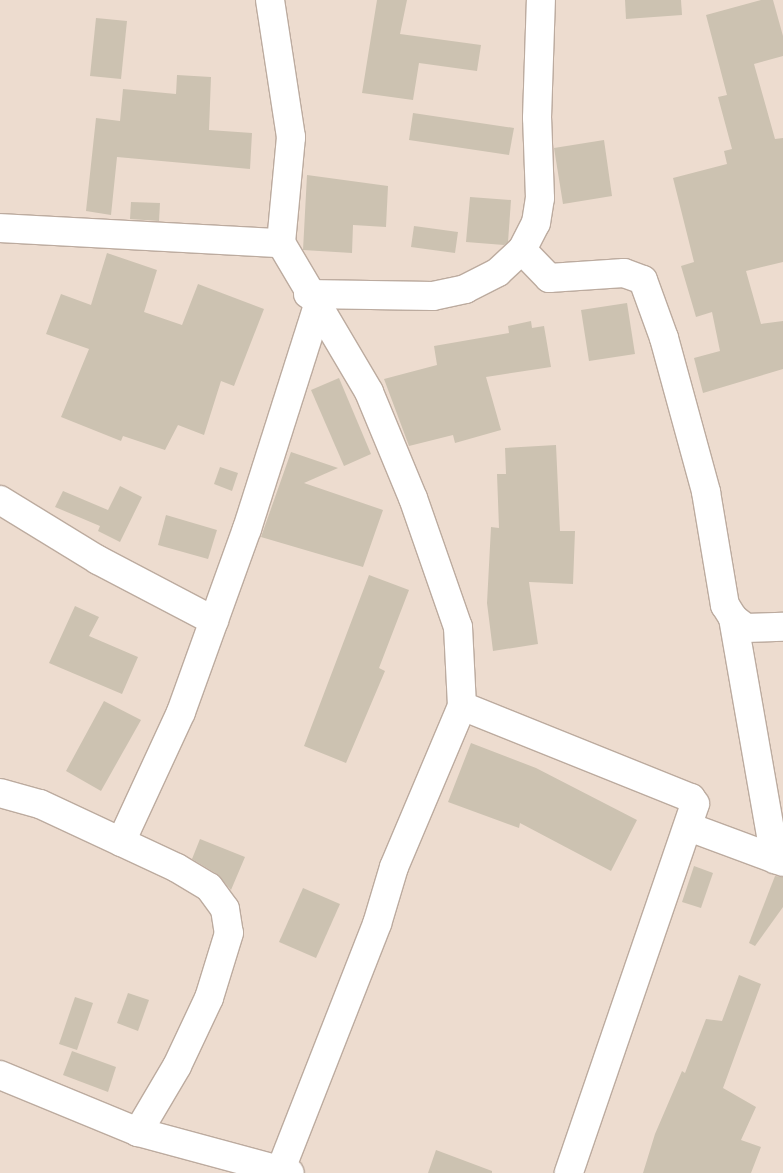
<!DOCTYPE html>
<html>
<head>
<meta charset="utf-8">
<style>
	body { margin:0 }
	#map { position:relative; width:783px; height:1173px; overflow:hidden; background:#eddccf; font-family:"Libre Baskerville",serif }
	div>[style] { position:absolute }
	.building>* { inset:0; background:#ccc2b1 }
	.roads { filter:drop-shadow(1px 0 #bcab9f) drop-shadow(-1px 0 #bcab9f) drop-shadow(0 1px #bcab9f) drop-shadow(0 -1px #bcab9f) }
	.minor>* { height:28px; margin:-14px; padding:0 14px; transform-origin:14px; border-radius:14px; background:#fff }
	span { translate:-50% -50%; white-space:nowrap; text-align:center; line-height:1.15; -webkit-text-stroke:5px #fbe9dc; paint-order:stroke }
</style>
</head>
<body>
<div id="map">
	<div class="building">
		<i style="clip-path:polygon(377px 0,407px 0,400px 34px,481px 45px,477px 71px,419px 63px,413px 100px,362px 93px)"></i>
		<i style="clip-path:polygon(625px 0,681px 0,682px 15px,626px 19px)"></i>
		<i style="clip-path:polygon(761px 0,773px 0,783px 36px,783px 56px,754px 64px,775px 139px,783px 138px,783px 262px,746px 271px,761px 324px,783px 321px,783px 369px,703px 393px,694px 358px,720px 351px,712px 312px,696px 317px,681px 266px,694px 262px,673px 178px,727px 164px,724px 151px,732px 149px,718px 97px,727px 95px,706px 15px)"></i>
		<i style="clip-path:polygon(96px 18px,127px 21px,121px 79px,90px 76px)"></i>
		<i style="clip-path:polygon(177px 75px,211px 77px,209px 130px,252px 133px,250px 169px,117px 157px,111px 215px,86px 211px,96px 118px,120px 121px,123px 89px,176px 94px)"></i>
		<i style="clip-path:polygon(413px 113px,514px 128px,509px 155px,409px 140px)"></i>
		<i style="clip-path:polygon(604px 140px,612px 196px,563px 204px,554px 148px)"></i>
		<i style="clip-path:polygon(307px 175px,388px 186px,386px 227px,353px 225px,352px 253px,303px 250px)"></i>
		<i style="clip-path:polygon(470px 197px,511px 200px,508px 242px,504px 245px,466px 242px)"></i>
		<i style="clip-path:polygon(131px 202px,160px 203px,159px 221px,130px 219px)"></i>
		<i style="clip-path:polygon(414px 226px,458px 232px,455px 253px,411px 247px)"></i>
		<i style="clip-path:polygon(107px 253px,157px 270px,144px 312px,182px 325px,198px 284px,264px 309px,234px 386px,221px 381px,204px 435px,178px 425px,165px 450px,123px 436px,121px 441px,61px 417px,89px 349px,46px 334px,61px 294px,91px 305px)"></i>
		<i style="clip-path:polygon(627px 303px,635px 354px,589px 361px,581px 310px)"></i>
		<i style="clip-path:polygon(531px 321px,532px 328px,544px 326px,551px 367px,486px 377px,501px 430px,455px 443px,453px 435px,409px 446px,384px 379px,437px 365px,434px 346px,509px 333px,508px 326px)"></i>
		<i style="clip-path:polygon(339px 378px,371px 454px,344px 466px,311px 390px)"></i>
		<i style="clip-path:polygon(556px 445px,560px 531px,575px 531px,573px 584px,529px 582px,538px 644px,493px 651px,487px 603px,491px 527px,499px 528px,497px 474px,506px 474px,505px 448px)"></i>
		<i style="clip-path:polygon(291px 452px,338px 468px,304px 483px,383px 510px,363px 567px,261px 537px)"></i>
		<i style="clip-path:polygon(220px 467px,238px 473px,232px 491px,214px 484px)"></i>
		<i style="clip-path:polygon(120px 486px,142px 497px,120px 542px,98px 531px,100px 526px,55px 507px,63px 491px,108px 510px)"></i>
		<i style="clip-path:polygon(166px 515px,217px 530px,208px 559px,158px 545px)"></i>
		<i style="clip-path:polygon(369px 575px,409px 590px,379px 668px,385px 671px,346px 763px,304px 746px)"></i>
		<i style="clip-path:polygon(75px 606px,99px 617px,89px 636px,138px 657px,122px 694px,49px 663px)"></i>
		<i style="clip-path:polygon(104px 701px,141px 720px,101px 791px,66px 771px)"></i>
		<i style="clip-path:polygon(471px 743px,536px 768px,637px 820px,611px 871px,520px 823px,519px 828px,448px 802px)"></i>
		<i style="clip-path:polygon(200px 839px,245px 857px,231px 890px,217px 874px,192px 859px)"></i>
		<i style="clip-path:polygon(694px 866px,713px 873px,701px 908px,682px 902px)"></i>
		<i style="clip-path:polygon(775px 876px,783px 877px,783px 907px,755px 946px,749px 943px)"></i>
		<i style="clip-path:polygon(303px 888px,340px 904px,316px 958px,279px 942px)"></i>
		<i style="clip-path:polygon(739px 975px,761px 984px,723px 1088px,756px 1107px,741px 1140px,761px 1147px,751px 1173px,643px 1173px,655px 1134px,682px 1071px,685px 1073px,706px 1019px,722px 1021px)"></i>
		<i style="clip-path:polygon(128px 993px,149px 1000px,138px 1031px,117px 1023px)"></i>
		<i style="clip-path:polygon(75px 997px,93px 1003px,77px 1050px,59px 1044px)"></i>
		<i style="clip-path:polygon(72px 1051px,116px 1067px,108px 1092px,63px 1075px)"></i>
		<i style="clip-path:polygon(436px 1150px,492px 1171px,492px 1173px,428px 1173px)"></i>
	</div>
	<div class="roads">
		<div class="minor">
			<i style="left:270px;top:0;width:139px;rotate:81.3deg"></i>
			<i style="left:291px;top:137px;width:106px;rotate:95.4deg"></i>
			<i style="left:281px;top:243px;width:173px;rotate:59.4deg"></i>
			<i style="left:369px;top:392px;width:115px;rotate:67.5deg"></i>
			<i style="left:413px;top:498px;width:137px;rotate:70.8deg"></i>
			<i style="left:458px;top:627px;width:79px;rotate:87.1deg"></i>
			<i style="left:462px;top:706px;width:175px;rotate:112.9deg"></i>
			<i style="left:394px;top:867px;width:59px;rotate:106.6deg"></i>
			<i style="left:377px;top:924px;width:263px;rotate:111.4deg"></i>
			<i style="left:0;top:228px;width:281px;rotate:3.1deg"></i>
			<i style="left:522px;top:250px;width:39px;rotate:46deg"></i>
			<i style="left:549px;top:278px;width:75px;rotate:-3.8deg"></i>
			<i style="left:624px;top:273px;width:20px;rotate:20deg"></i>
			<i style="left:643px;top:280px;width:62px;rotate:70.1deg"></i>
			<i style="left:664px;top:338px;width:160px;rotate:74.7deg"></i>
			<i style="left:706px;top:492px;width:115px;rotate:80.5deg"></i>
			<i style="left:725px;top:605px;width:15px;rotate:58deg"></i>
			<i style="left:733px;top:618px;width:16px;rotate:38deg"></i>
			<i style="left:746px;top:628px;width:37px;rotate:-2deg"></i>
			<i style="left:308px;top:294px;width:125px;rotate:0.9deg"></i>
			<i style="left:433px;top:296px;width:33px;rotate:-12deg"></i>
			<i style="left:465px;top:289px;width:37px;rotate:-27deg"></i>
			<i style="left:498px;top:272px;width:33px;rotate:-43deg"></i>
			<i style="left:522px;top:250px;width:30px;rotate:-63deg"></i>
			<i style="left:536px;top:223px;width:25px;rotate:-81deg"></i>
			<i style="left:540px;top:198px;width:80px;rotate:-92.1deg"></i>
			<i style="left:537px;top:118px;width:118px;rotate:-88.1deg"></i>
			<i style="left:0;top:500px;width:115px;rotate:31.5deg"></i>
			<i style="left:98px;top:560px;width:131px;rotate:27.7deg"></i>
			<i style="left:733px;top:618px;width:245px;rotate:80.1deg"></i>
			<i style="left:462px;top:706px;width:247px;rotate:21.9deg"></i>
			<i style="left:691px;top:798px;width:7px;rotate:56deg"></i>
			<i style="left:695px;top:804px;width:390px;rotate:108.9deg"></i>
			<i style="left:0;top:793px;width:41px;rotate:15.4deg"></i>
			<i style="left:40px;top:804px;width:151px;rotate:25deg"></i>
			<i style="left:177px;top:868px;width:37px;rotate:31deg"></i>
			<i style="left:209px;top:887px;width:27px;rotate:54deg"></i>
			<i style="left:225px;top:909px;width:24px;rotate:81deg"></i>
			<i style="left:229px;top:933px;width:68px;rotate:107.1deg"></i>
			<i style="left:209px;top:998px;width:75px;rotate:115.2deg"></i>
			<i style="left:177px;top:1066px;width:77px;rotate:120.6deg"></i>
			<i style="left:689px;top:827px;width:100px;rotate:20.4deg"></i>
			<i style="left:121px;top:842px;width:143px;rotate:-65.2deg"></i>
			<i style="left:181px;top:712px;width:195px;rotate:-70.2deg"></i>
			<i style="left:247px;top:529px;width:232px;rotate:-72.4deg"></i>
			<i style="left:0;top:1075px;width:149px;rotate:22.4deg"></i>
			<i style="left:138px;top:1132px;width:157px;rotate:15.1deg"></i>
		</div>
	</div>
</div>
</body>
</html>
